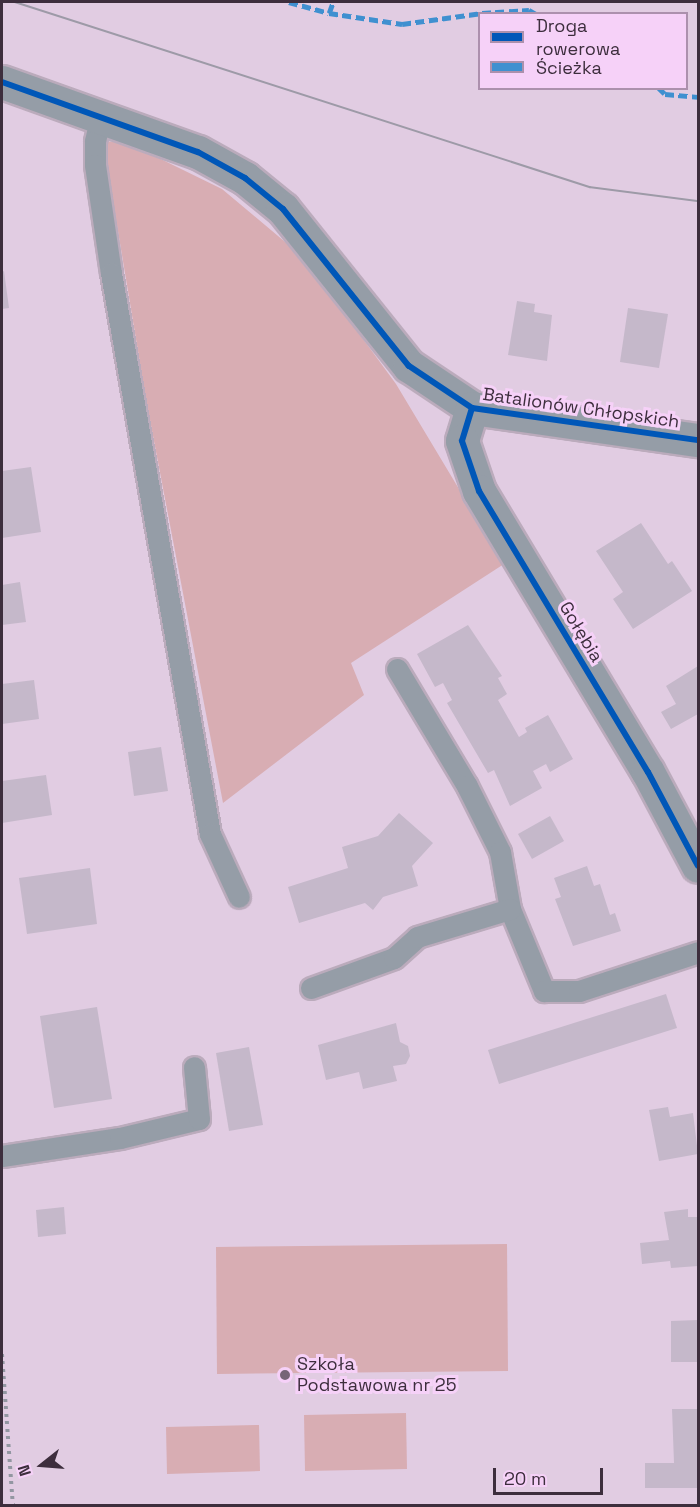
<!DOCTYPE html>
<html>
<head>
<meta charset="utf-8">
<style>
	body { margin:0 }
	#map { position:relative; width:700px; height:1507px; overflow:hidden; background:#e1cce2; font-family:"Space Grotesk",sans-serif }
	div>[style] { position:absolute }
	.green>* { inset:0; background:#d8adb3 }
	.building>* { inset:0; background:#c5b8ca }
	.path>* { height:4px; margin-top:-2px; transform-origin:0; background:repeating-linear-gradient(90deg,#9296a1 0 3px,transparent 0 7.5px) }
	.roads { filter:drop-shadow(2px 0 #bbabbc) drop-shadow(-2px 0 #bbabbc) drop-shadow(0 2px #bbabbc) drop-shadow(0 -2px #bbabbc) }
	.service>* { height:21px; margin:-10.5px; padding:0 10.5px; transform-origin:10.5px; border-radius:10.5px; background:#959da7 }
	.minor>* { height:33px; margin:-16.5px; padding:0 16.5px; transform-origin:16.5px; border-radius:16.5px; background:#959da7 }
	.tram>* { height:1.5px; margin:-0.75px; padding:0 0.75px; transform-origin:0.75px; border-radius:0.75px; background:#9d9aa7 }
	.quiet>* { height:4.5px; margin-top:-2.25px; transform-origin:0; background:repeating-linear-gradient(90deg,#3f90d0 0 9px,transparent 0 13.5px) }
	.cycleway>* { height:6px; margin:-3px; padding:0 3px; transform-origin:3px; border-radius:3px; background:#0057b8 }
	.dots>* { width:16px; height:16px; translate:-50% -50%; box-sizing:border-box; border:3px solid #f6d1f8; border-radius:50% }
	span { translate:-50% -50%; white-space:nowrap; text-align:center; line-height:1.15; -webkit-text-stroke:6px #f6d1f8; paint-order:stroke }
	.street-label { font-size:18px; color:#3d2e3d }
	.poi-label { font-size:18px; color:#3d2e3d }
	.left { translate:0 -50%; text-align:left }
	.frame { position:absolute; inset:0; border:3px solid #3d2e3d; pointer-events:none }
	.legend { position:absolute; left:478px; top:12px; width:210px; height:78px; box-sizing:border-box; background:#f6d1f8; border:2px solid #ac90ad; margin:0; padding:8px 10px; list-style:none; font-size:18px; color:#3d2e3d }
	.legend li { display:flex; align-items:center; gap:12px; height:30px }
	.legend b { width:30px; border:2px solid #ac90ad }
	.north { position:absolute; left:12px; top:1435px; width:60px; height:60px; -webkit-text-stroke:4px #f6d1f8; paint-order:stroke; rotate:253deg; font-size:16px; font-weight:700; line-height:24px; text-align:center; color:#3d2e3d }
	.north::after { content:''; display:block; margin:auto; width:21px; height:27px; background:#3d2e3d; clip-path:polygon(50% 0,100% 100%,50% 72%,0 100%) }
	.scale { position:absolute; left:493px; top:1468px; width:110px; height:27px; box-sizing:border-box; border:3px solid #3d2e3d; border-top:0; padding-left:8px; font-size:18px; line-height:21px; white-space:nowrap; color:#3d2e3d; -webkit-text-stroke:4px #f6d1f8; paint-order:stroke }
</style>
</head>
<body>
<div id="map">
	<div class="green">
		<i style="clip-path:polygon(103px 141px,128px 143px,222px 189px,303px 257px,396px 384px,504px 564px,351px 663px,364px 695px,223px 803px,146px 399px)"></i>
		<i style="clip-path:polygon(507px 1244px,508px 1371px,217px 1374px,216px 1247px)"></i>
		<i style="clip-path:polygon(406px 1413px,407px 1469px,305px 1471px,304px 1415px)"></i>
		<i style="clip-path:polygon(259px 1425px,260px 1471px,167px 1474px,166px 1427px)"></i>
	</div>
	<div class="building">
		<i style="clip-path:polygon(4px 271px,9px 308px,2px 309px,2px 272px)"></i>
		<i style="clip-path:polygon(517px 301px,535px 304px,534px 312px,552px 315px,547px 361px,508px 355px)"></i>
		<i style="clip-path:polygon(628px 308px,668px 314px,659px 368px,620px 362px)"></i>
		<i style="clip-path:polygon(31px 467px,41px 532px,2px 538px,2px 471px)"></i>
		<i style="clip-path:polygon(641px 523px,668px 564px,672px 561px,692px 591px,633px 629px,613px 599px,623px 592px,596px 551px)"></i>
		<i style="clip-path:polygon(20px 582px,26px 622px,2px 625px,2px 585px)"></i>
		<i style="clip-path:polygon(468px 625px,502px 676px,498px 678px,507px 694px,498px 700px,519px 737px,527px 732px,525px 728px,548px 715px,573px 759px,550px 772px,546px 764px,533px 771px,542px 788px,510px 806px,494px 770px,488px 773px,447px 703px,452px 700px,443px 683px,435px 687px,417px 654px)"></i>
		<i style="clip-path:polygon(698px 666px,698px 714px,671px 729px,661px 712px,676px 704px,666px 686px)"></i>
		<i style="clip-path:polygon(34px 680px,39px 719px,2px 724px,2px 684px)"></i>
		<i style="clip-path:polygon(161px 747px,168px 791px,134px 796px,128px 752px)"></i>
		<i style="clip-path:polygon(46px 775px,52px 815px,2px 823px,2px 781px)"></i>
		<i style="clip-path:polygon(399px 813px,433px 843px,412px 866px,418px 886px,383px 897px,373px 910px,365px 903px,299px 923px,288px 887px,348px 868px,342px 847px,378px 836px)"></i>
		<i style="clip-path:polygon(550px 816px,564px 841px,532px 859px,518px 834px)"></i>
		<i style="clip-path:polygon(587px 866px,594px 886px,600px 884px,610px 915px,615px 913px,621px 931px,573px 946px,555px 899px,561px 897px,554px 878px)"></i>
		<i style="clip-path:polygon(90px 868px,97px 924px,27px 934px,19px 878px)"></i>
		<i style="clip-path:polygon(666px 994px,677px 1028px,499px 1084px,488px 1050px)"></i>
		<i style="clip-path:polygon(97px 1007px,112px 1099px,54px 1108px,40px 1016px)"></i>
		<i style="clip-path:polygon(396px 1023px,400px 1042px,408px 1046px,410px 1056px,406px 1064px,393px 1066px,397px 1081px,363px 1089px,359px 1072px,326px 1080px,318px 1045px)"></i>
		<i style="clip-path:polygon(249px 1047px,263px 1125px,229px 1131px,216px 1053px)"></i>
		<i style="clip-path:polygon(668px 1107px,670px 1117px,693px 1113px,698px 1154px,659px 1161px,649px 1110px)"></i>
		<i style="clip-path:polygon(64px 1207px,66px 1234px,38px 1237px,36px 1210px)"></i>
		<i style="clip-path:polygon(688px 1209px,688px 1217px,698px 1217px,698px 1266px,671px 1268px,670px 1261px,642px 1264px,640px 1243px,669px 1240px,664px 1212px)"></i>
		<i style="clip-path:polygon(698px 1320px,698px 1362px,671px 1362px,671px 1321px)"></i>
		<i style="clip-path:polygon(672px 1409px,698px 1409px,698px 1488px,645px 1488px,645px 1463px,674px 1463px)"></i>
	</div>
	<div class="path">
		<i style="left:2px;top:1354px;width:152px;rotate:85.9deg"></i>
	</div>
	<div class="roads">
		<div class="service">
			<i style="left:101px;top:115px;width:27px;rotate:103deg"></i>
			<i style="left:95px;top:141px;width:24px;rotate:90deg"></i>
			<i style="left:95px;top:165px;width:109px;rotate:81.6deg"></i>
			<i style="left:111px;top:273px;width:570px;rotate:79.99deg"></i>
			<i style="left:210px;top:834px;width:69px;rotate:65.3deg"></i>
			<i style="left:397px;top:669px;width:136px;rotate:59.1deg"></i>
			<i style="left:467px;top:786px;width:74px;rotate:63.4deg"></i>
			<i style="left:500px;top:852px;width:58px;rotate:80deg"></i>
			<i style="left:510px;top:909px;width:89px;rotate:67.5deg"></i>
			<i style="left:544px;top:991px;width:35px"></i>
			<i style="left:579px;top:991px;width:125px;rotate:-18.1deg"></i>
			<i style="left:311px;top:988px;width:88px;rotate:-19.9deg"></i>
			<i style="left:394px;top:958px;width:31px;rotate:-42deg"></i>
			<i style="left:417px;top:937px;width:97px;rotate:-16.8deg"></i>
			<i style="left:2px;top:1156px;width:119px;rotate:-8.7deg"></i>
			<i style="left:120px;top:1138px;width:81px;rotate:-13.5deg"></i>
			<i style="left:199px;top:1119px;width:52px;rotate:-95.5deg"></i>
		</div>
		<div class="minor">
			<i style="left:2px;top:82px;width:208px;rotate:19.7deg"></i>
			<i style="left:198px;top:152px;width:54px;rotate:29deg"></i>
			<i style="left:245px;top:178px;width:49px;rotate:39.2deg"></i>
			<i style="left:283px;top:209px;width:201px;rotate:51.3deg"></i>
			<i style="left:409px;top:366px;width:76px;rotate:33.7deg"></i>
			<i style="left:472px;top:408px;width:228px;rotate:8.1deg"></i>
			<i style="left:472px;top:408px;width:34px;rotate:107deg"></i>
			<i style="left:462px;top:441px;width:53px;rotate:71.2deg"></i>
			<i style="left:479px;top:491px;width:328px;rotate:59deg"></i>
			<i style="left:648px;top:772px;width:106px;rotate:62deg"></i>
		</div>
	</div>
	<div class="tram">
		<i style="left:15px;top:2px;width:604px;rotate:17.84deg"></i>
		<i style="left:590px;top:187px;width:109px;rotate:7.4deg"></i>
	</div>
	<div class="quiet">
		<i style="left:289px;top:2px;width:41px;rotate:15.4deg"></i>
		<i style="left:329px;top:13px;width:12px;rotate:-70deg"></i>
		<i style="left:329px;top:13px;width:74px;rotate:8.6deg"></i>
		<i style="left:402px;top:24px;width:81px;rotate:-7.8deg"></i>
		<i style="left:482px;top:13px;width:47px;rotate:-3.7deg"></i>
		<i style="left:529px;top:10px;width:8px;rotate:30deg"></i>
		<i style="left:659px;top:88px;width:8px;rotate:45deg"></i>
		<i style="left:665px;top:94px;width:33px;rotate:5deg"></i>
	</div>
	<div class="cycleway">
		<i style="left:2px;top:82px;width:208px;rotate:19.7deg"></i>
		<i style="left:198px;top:152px;width:54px;rotate:29deg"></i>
		<i style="left:245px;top:178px;width:49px;rotate:39.2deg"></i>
		<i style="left:283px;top:209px;width:201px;rotate:51.3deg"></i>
		<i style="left:409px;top:366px;width:76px;rotate:33.7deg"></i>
		<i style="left:472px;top:408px;width:228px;rotate:8.1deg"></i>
		<i style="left:472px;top:408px;width:34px;rotate:107deg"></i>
		<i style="left:462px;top:441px;width:53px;rotate:71.2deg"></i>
		<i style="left:479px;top:491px;width:328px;rotate:59deg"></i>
		<i style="left:648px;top:772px;width:106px;rotate:62deg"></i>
	</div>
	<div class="dots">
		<i style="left:285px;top:1375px;background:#766577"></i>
	</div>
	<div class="street-label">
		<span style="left:581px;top:408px;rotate:8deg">Batalionów Chłopskich</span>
		<span style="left:581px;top:632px;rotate:59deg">Gołębia</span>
	</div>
	<div class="poi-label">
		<span class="left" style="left:297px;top:1375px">Szkoła<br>Podstawowa nr 25</span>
	</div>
	<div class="frame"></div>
	<ul class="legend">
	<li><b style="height:8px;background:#0057b8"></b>Droga rowerowa</li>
	<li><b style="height:8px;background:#3f90d0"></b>Ścieżka</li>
	</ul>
	<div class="north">N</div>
	<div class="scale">20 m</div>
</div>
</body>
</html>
